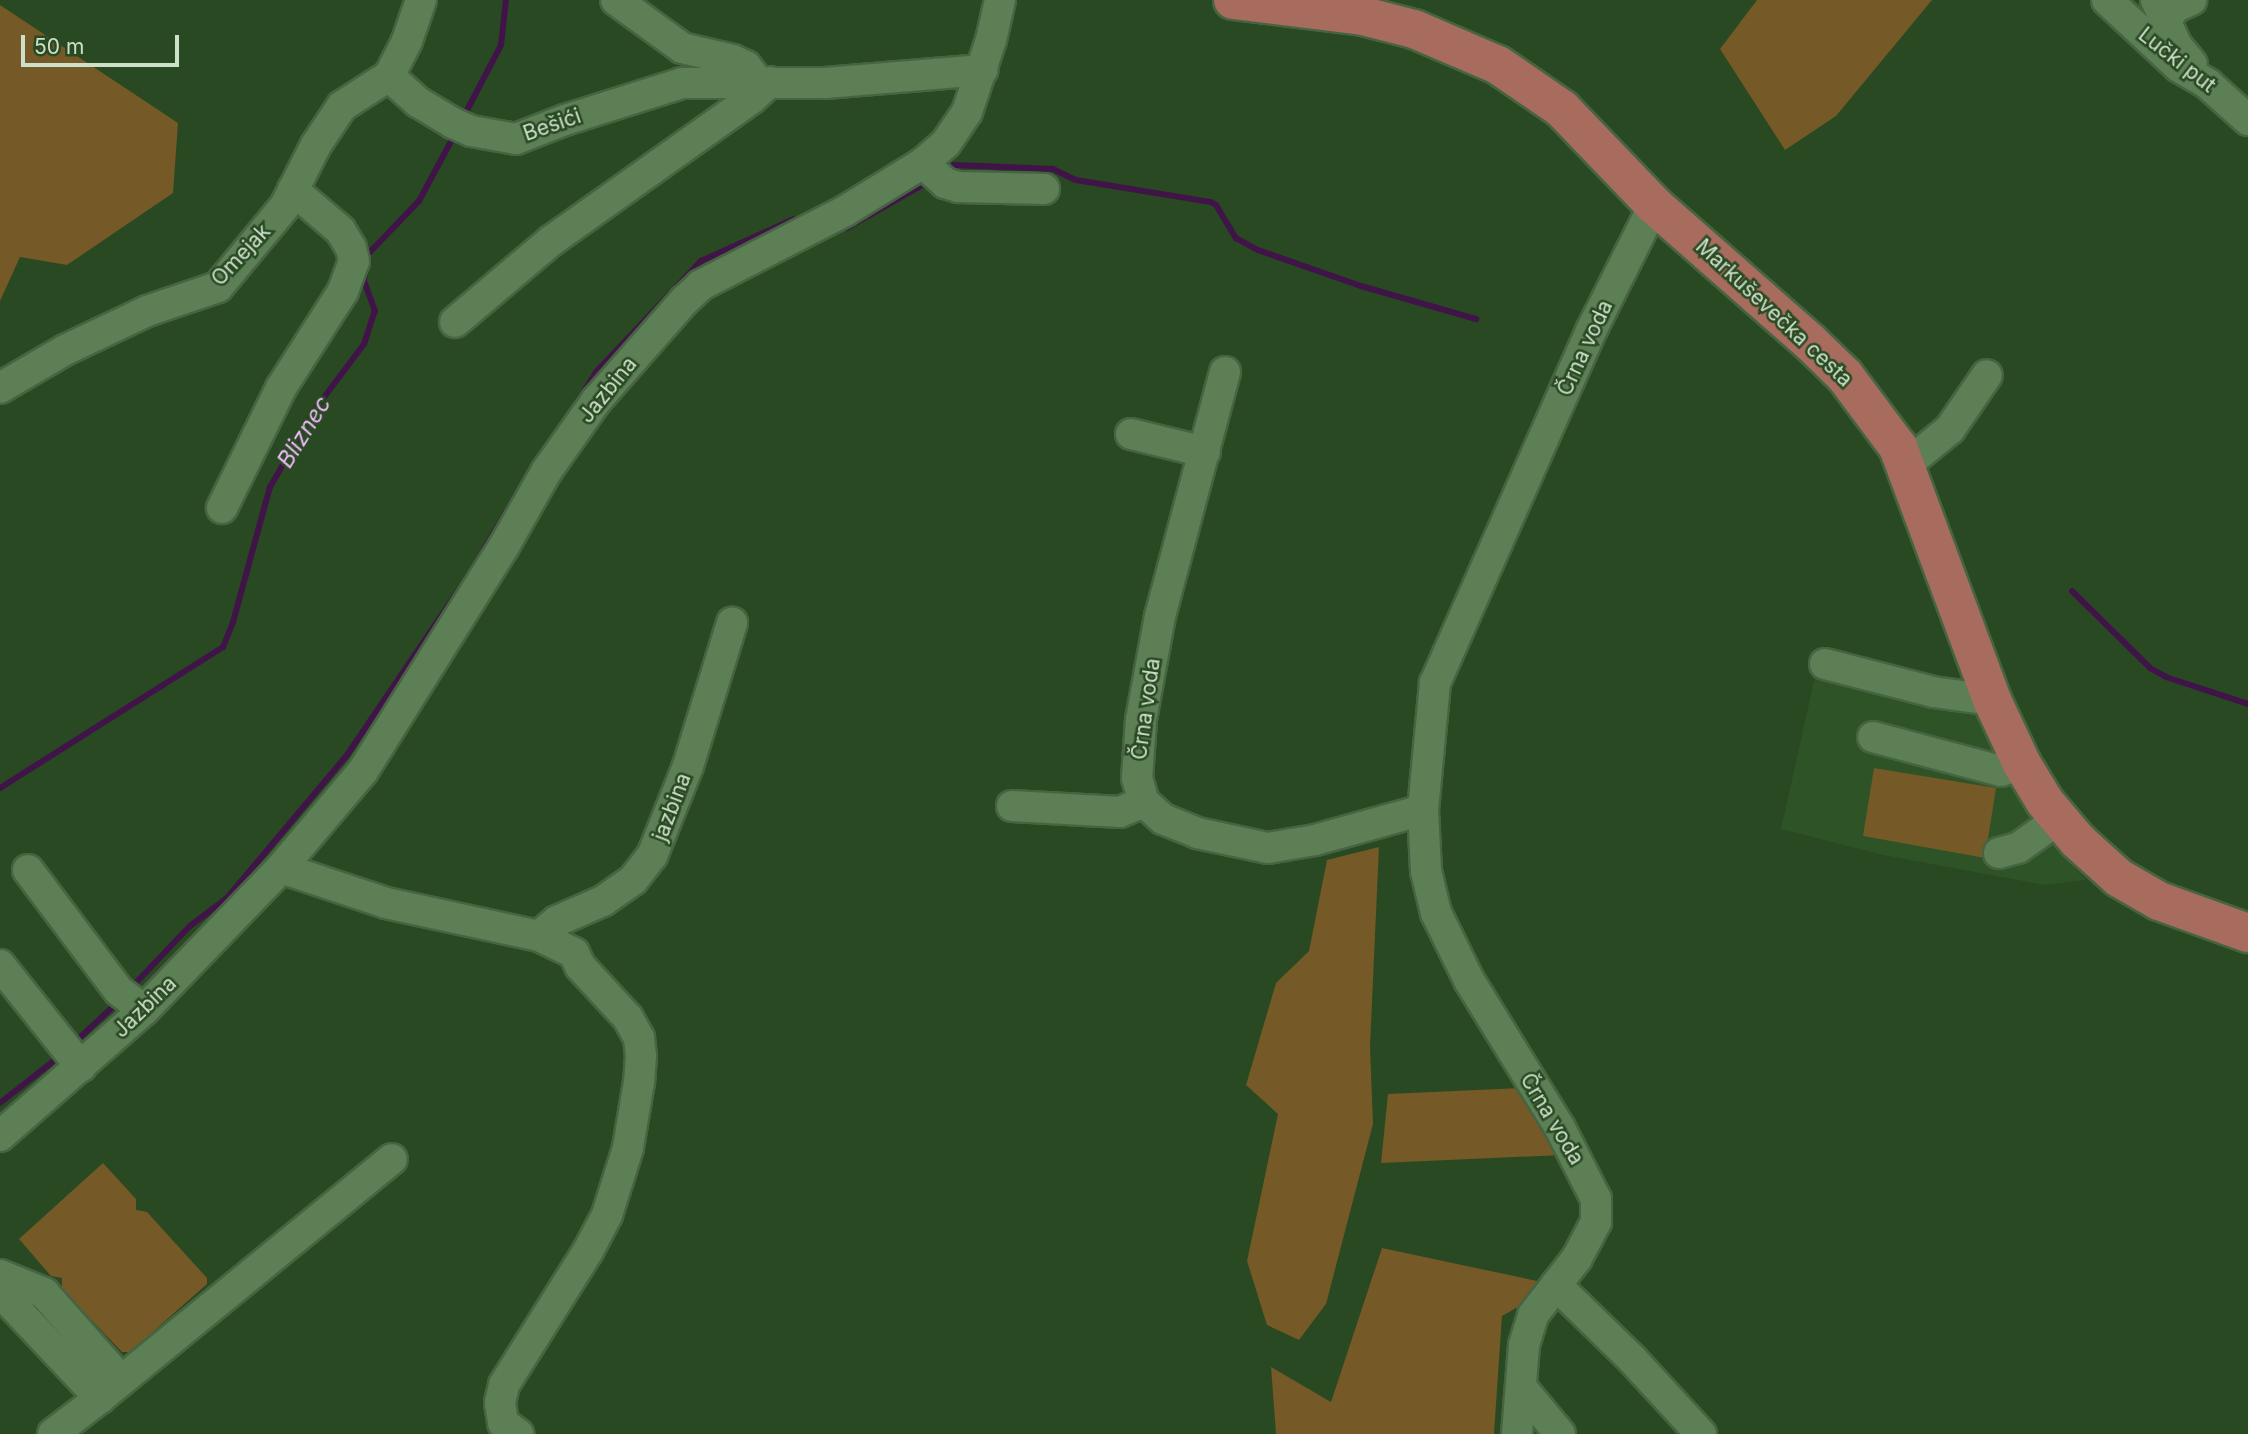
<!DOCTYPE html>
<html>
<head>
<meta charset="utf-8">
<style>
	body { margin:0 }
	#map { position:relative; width:2248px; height:1434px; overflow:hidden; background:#284922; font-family:Inter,sans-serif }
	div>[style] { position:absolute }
	.built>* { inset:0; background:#2d5326 }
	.green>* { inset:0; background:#755926 }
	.stream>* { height:6px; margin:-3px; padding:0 3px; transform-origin:3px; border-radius:3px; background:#401448 }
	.roads { filter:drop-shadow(2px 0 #476442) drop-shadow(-2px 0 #476442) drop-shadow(0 2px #476442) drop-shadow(0 -2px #476442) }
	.minor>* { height:30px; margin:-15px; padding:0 15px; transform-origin:15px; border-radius:15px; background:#5c7f56 }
	.major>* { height:38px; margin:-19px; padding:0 19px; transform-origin:19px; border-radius:19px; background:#a86c5e }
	span { translate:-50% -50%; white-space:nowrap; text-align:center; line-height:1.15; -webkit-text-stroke:5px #284922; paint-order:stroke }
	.street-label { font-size:21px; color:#cde0c9 }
	.water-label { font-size:23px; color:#efb9fa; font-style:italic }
	.scale { position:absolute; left:21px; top:35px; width:158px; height:32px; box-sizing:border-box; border:4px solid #cde0c9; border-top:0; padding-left:9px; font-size:21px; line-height:24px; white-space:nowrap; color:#cde0c9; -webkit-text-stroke:5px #284922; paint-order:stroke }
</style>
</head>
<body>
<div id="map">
	<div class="built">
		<i style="clip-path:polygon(1816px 672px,1977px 707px,2045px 836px,2086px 880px,2045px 885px,1883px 855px,1781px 829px)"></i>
	</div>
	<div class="green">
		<i style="clip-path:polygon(1757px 0,1932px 0,1836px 116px,1785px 150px,1720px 49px)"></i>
		<i style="clip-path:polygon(0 5px,178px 123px,173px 193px,67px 265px,20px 257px,0 301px)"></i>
		<i style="clip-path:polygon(1874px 768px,1996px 788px,1985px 858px,1863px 836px)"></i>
		<i style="clip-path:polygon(1379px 847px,1370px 1046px,1373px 1124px,1326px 1304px,1299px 1340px,1267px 1325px,1247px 1261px,1278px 1114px,1246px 1085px,1276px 983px,1309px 951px,1327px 860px)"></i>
		<i style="clip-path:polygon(1521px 1088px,1562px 1155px,1381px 1163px,1388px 1094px)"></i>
		<i style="clip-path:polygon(103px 1163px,136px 1199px,136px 1210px,147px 1212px,207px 1278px,207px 1284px,130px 1352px,122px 1352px,62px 1289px,62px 1278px,51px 1276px,19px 1239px)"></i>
		<i style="clip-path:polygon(1382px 1248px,1556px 1285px,1502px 1316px,1494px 1434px,1276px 1434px,1271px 1367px,1331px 1402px)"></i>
	</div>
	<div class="stream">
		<i style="left:463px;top:118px;width:82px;rotate:-62.5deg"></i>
		<i style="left:501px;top:45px;width:45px;rotate:-83.7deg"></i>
		<i style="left:953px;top:165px;width:100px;rotate:2.3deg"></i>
		<i style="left:1053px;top:169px;width:25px;rotate:26deg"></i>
		<i style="left:1076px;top:180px;width:137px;rotate:9.3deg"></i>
		<i style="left:1211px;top:202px;width:6px;rotate:31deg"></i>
		<i style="left:1216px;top:205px;width:39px;rotate:59deg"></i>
		<i style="left:1236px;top:238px;width:25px;rotate:29deg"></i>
		<i style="left:1258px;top:250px;width:109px;rotate:19.3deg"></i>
		<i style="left:1361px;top:286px;width:120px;rotate:16deg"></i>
		<i style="left:847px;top:228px;width:89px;rotate:-29.7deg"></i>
		<i style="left:575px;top:406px;width:40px;rotate:-58deg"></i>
		<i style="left:596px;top:372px;width:153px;rotate:-46.6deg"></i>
		<i style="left:701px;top:261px;width:102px;rotate:-24.3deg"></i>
		<i style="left:2072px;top:591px;width:110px;rotate:44.6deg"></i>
		<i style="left:2150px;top:668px;width:18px;rotate:29deg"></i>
		<i style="left:2166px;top:677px;width:86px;rotate:18.2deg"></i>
		<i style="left:0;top:788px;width:264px;rotate:-32.3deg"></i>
		<i style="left:223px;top:647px;width:27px;rotate:-68deg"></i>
		<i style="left:233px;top:622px;width:140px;rotate:-74.7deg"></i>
		<i style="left:270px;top:487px;width:91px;rotate:-59.8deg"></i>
		<i style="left:316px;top:408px;width:80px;rotate:-53.1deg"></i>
		<i style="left:364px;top:344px;width:35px;rotate:-72deg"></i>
		<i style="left:375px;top:311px;width:33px;rotate:-110deg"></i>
		<i style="left:364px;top:280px;width:26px;rotate:-81deg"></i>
		<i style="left:368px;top:254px;width:74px;rotate:-46.1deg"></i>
		<i style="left:419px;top:201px;width:76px;rotate:-61.8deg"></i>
		<i style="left:129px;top:990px;width:88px;rotate:-46.4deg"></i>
		<i style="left:190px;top:926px;width:46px;rotate:-37.1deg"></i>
		<i style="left:227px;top:898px;width:187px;rotate:-50deg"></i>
		<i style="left:347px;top:755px;width:220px;rotate:-55.9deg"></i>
		<i style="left:470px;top:573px;width:120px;rotate:-59.4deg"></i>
		<i style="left:73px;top:1044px;width:63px;rotate:-43.1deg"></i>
		<i style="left:0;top:1103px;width:76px;rotate:-38.1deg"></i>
	</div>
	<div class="roads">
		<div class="minor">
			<i style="left:421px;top:0;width:43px;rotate:108.9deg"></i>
			<i style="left:407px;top:41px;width:39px;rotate:117deg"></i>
			<i style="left:389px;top:76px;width:39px;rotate:42deg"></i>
			<i style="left:418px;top:102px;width:41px;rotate:31deg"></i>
			<i style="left:453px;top:123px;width:20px;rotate:24deg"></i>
			<i style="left:471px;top:131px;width:46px;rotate:10.1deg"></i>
			<i style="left:516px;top:139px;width:53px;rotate:-21.2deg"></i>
			<i style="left:565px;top:120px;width:123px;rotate:-17.5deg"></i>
			<i style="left:682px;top:83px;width:143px"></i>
			<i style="left:825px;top:83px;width:158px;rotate:-4.7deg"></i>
			<i style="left:616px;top:0;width:82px;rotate:36deg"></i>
			<i style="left:682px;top:48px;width:52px;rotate:13.2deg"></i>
			<i style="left:733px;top:60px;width:14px;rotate:25deg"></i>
			<i style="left:746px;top:66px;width:20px;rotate:53deg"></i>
			<i style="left:2107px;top:0;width:98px;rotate:42.9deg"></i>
			<i style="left:2179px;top:67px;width:34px;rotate:30deg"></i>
			<i style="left:2208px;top:84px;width:54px;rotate:42deg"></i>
			<i style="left:2156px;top:0;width:51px;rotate:65.5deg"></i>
			<i style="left:2177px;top:46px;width:23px;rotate:50deg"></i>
			<i style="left:2165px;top:20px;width:17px;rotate:-50deg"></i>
			<i style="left:2176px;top:7px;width:17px;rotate:-25deg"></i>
			<i style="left:923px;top:163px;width:30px;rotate:42deg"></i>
			<i style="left:945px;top:183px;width:14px;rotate:17deg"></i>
			<i style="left:958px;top:187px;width:86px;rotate:1.3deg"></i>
			<i style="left:455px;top:322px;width:126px;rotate:-40.2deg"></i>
			<i style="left:551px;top:241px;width:247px;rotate:-35.4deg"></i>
			<i style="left:752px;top:98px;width:24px;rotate:-42deg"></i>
			<i style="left:1225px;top:372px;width:253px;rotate:104.9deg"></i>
			<i style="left:1160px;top:616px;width:106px;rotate:100.4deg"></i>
			<i style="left:1141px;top:720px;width:58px;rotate:93.9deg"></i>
			<i style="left:1137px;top:778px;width:25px;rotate:74deg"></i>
			<i style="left:1144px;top:802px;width:25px;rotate:42deg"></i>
			<i style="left:1163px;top:819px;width:37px;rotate:22deg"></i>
			<i style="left:1197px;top:833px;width:73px;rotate:11.9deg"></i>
			<i style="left:1268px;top:848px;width:48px;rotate:-9.7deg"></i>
			<i style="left:1315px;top:840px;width:112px;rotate:-15.5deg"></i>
			<i style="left:0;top:388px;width:75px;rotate:-30.3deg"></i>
			<i style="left:65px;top:350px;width:91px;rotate:-25.4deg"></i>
			<i style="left:147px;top:311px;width:75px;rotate:-18.7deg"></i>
			<i style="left:218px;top:287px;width:105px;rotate:-50.4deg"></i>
			<i style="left:285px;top:206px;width:68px;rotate:-63.1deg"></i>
			<i style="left:316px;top:145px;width:47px;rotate:-56.3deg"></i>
			<i style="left:342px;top:106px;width:56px;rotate:-32.6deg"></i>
			<i style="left:1131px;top:434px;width:76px;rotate:13.7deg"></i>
			<i style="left:1905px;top:466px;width:58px;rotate:-39.4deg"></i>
			<i style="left:1950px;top:429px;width:65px;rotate:-55.6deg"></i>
			<i style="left:222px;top:508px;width:134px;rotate:-63.8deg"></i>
			<i style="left:281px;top:388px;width:115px;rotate:-57.4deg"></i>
			<i style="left:343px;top:291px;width:32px;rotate:-70deg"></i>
			<i style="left:354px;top:261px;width:13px;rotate:-103deg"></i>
			<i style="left:351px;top:248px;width:21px;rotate:-121deg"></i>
			<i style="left:340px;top:230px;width:62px;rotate:-139.6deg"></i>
			<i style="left:1825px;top:664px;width:112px;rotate:14.5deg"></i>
			<i style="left:1933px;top:692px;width:60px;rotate:7.7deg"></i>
			<i style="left:1873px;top:737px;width:132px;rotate:14.9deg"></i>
			<i style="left:2001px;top:771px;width:22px;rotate:-18deg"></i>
			<i style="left:1012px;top:806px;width:108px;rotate:3.2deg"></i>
			<i style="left:1120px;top:812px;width:26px;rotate:-23deg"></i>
			<i style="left:1999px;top:853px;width:20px;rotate:-15deg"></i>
			<i style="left:2018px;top:848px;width:50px;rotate:-35.3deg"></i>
			<i style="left:281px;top:868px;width:111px;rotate:18.4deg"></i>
			<i style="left:386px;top:903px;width:157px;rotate:12.2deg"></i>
			<i style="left:539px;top:936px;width:39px;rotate:26deg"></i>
			<i style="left:574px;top:953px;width:14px;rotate:65deg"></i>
			<i style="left:580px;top:966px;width:71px;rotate:47.3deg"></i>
			<i style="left:628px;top:1018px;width:23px;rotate:61deg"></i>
			<i style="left:639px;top:1038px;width:18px;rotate:84deg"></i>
			<i style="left:641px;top:1056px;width:26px;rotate:94deg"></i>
			<i style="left:639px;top:1082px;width:67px;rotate:99.5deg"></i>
			<i style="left:628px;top:1148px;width:70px;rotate:107.4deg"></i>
			<i style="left:607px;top:1215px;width:41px;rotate:117.8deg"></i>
			<i style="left:588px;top:1251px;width:158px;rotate:122.1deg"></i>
			<i style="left:504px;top:1385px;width:18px;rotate:103deg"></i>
			<i style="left:500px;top:1403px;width:20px;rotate:81deg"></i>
			<i style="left:503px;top:1423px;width:19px;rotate:36deg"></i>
			<i style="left:28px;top:870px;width:151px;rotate:53.1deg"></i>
			<i style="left:119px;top:991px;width:31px;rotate:37deg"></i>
			<i style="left:539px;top:936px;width:23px;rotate:-40deg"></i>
			<i style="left:557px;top:921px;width:50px;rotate:-23.5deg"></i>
			<i style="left:603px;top:901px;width:37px;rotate:-35deg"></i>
			<i style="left:633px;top:880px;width:31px;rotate:-52deg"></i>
			<i style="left:652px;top:856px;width:97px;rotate:-68.2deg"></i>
			<i style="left:688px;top:766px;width:150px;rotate:-72.9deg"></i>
			<i style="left:0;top:965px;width:130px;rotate:51.5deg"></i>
			<i style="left:0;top:1136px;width:191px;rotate:-41.2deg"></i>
			<i style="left:144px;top:1010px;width:197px;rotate:-46deg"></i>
			<i style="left:281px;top:868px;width:127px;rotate:-49.8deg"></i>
			<i style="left:363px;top:771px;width:263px;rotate:-57.9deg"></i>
			<i style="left:503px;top:548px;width:87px;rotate:-60.5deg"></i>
			<i style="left:546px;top:472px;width:87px;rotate:-54.8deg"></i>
			<i style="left:596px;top:401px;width:133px;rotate:-48.7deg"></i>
			<i style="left:684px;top:301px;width:23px;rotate:-43deg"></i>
			<i style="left:701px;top:285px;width:162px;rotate:-27.2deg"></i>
			<i style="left:845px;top:211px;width:92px;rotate:-31.6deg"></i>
			<i style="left:923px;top:163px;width:30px;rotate:-41deg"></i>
			<i style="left:946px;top:143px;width:37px;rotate:-56deg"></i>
			<i style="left:967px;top:112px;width:76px;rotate:-71.6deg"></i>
			<i style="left:991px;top:40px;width:41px;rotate:-77.3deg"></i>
			<i style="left:0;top:1275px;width:48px;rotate:22.2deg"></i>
			<i style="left:44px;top:1293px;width:116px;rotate:48.5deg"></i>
			<i style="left:1556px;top:1285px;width:106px;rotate:44.2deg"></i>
			<i style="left:1632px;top:1359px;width:102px;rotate:47.4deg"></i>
			<i style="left:0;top:1292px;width:146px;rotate:46.7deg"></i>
			<i style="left:100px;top:1398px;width:377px;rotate:-39.3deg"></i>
			<i style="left:1521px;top:1387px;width:61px;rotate:50.3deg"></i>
			<i style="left:53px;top:1434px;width:59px;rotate:-37.5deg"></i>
			<i style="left:1517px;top:1434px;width:89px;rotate:-85.5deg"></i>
			<i style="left:1524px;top:1345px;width:31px;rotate:-73deg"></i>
			<i style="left:1533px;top:1315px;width:72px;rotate:-52.3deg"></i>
			<i style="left:1577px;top:1258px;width:41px;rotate:-62.2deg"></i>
			<i style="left:1596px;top:1222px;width:23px;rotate:-90deg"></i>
			<i style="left:1596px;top:1199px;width:80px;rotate:-116.9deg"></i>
			<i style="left:1560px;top:1128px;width:174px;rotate:-121.6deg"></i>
			<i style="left:1469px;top:980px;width:75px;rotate:-116.2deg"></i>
			<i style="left:1436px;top:913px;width:43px;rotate:-103.4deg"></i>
			<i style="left:1426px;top:871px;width:61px;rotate:-92.8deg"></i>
			<i style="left:1423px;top:810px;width:128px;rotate:-84.6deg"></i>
			<i style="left:1435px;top:683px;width:385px;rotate:-66.1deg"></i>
			<i style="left:1591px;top:331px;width:141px;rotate:-63.4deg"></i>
		</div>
		<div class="major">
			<i style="left:1233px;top:0;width:131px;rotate:7deg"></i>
			<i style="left:1363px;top:16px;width:53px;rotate:14.3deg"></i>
			<i style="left:1414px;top:29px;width:91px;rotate:23.2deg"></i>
			<i style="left:1498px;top:65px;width:78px;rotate:34.5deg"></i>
			<i style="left:1562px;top:109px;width:133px;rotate:46.2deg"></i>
			<i style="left:1654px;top:205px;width:208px;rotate:41.3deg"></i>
			<i style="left:1810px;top:342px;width:49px;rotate:44.2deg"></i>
			<i style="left:1845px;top:376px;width:89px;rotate:53.3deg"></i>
			<i style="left:1898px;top:447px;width:270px;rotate:69.6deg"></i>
			<i style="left:1992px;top:700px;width:71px;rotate:64.9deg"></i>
			<i style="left:2022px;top:764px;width:44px;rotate:58.8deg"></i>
			<i style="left:2045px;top:802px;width:51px;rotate:49.8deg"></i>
			<i style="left:2078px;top:841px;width:55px;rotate:42.1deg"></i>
			<i style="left:2119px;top:878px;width:46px;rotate:29.9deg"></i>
			<i style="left:2159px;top:901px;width:95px;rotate:19.8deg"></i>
		</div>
	</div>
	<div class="street-label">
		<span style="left:2177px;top:60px;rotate:38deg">Lučki put</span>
		<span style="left:552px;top:125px;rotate:-19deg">Bešići</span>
		<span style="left:241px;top:255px;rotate:-47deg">Omejak</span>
		<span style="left:1774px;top:313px;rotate:43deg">Markuševečka cesta</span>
		<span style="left:1585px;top:348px;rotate:-65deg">Črna voda</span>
		<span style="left:608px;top:390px;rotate:-51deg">Jazbina</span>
		<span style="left:1146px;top:709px;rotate:-82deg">Črna voda</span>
		<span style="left:672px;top:807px;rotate:-69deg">jazbina</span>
		<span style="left:145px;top:1007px;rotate:-44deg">Jazbina</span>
		<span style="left:1552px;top:1119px;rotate:59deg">Črna voda</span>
	</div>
	<div class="water-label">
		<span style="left:304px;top:432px;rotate:-58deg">Bliznec</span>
	</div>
	<div class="scale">50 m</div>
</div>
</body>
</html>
